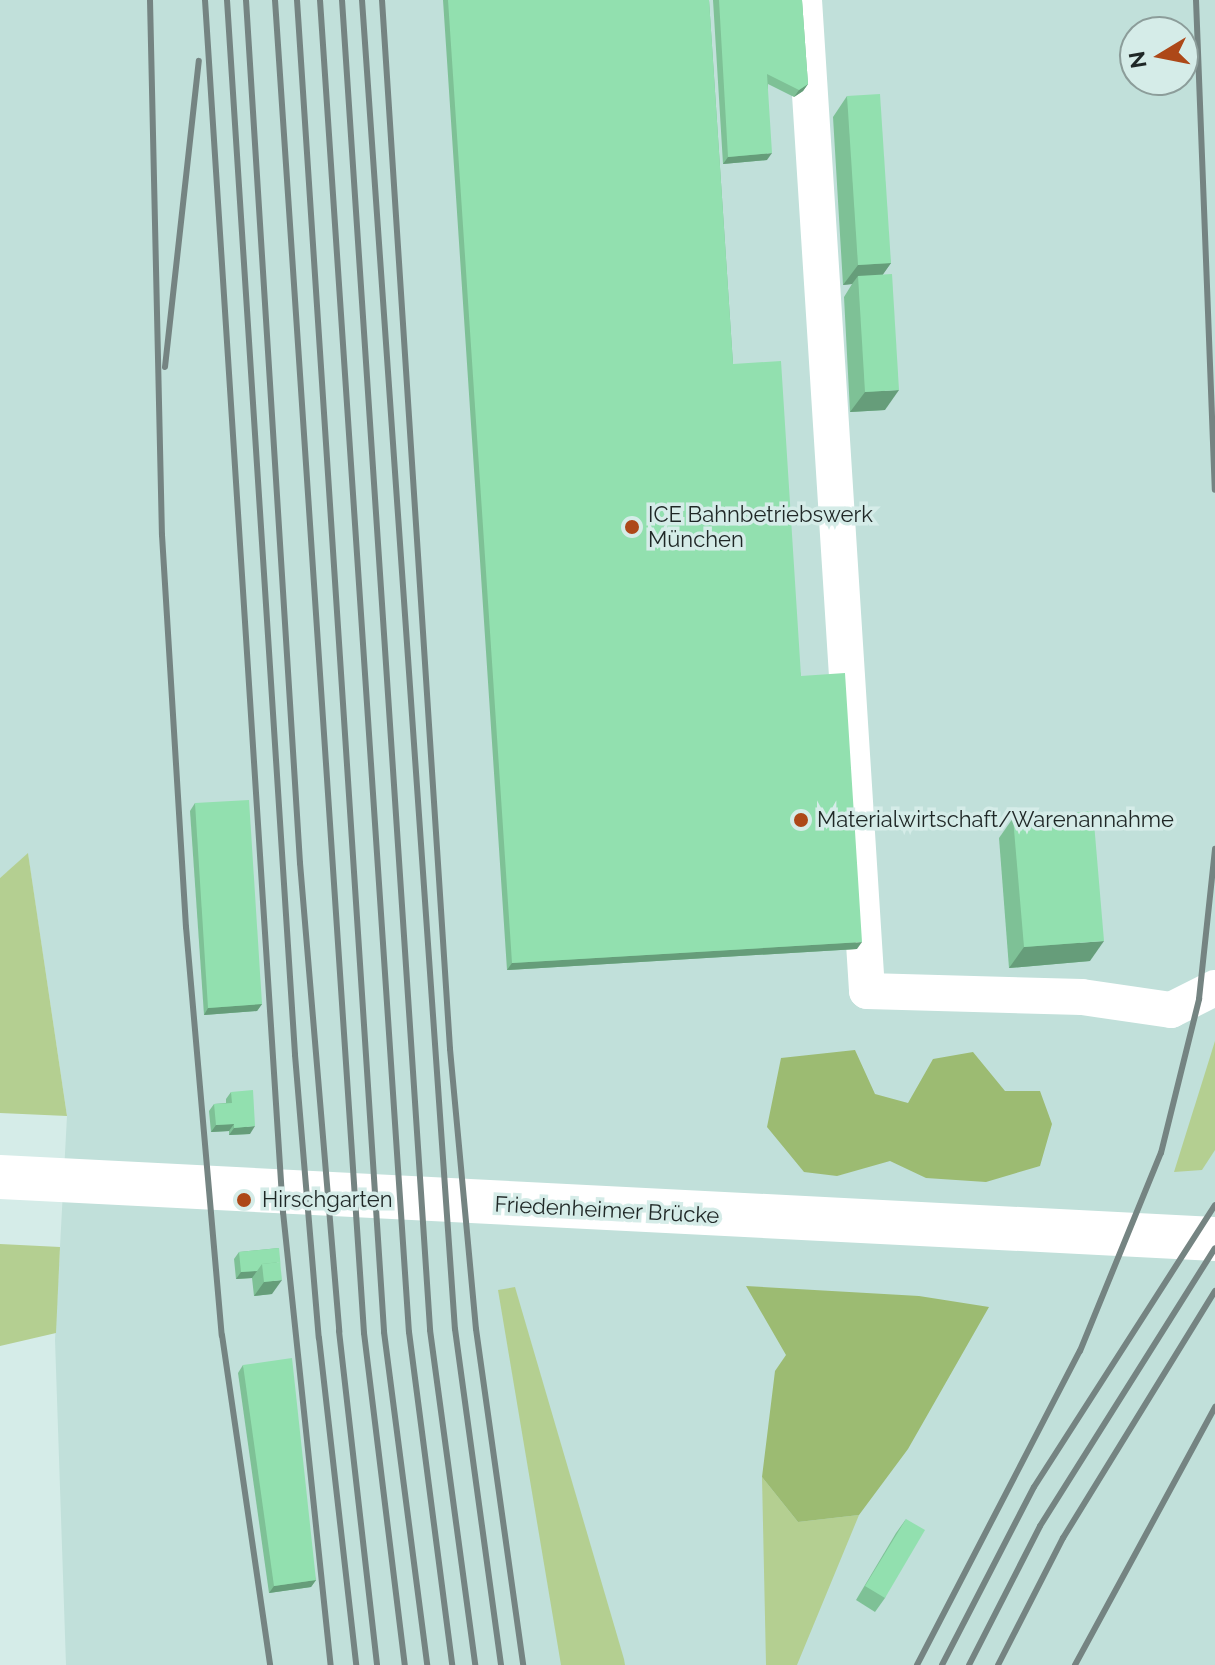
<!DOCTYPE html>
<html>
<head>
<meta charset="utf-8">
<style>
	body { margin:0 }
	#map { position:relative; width:1215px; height:1665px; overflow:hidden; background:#d5ece8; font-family:Raleway,sans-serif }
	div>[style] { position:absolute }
	.built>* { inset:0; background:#c1e0da }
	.green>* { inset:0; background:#b4cf91 }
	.forest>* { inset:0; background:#9cbb72 }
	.minor>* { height:36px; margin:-18px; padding:0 18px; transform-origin:18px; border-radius:18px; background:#fff }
	.major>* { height:44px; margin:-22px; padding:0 22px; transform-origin:22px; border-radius:22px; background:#fff }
	.rail>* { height:6px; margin:-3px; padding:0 3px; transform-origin:3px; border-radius:3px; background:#758482 }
	.wall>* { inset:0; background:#7ec196 }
	.shaded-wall>* { inset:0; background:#669d7a }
	.building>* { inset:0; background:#92e0af }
	.dots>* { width:22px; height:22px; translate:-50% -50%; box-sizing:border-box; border:4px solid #d5ece8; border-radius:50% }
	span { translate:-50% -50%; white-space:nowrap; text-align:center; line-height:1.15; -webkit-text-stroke:7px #d5ece8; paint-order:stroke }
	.poi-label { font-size:22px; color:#1f2726 }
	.left { translate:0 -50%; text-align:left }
	.street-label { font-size:22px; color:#1f2726 }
	.north { position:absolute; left:1119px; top:16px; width:80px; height:80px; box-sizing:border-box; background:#d5ece8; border:2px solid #8c9d9a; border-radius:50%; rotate:260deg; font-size:22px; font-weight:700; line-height:32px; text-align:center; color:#1f2726 }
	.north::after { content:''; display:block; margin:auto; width:28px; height:36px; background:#ad4818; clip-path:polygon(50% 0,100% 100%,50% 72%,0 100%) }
</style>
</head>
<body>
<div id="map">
	<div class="built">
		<i style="clip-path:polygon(evenodd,0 0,1215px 0,1215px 1665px,66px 1665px,55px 1340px,67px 1116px,28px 854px,0 878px,0 0,1135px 32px,1183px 32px,1183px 80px,1135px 80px,1135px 32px)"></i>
	</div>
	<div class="green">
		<i style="clip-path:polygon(28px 853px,67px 1116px,0 1113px,0 878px)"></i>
		<i style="clip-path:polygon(1215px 1041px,1215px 1150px,1202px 1170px,1174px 1172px)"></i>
		<i style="clip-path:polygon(0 1244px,60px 1247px,56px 1333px,0 1346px)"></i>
		<i style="clip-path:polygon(515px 1287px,624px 1659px,625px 1665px,561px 1665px,498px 1290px)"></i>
		<i style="clip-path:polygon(762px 1477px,798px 1522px,859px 1515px,797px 1665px,766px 1665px)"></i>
	</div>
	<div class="forest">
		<i style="clip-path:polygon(855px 1050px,875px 1094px,908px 1103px,933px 1059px,973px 1052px,1005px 1091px,1040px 1091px,1052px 1124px,1040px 1166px,986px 1182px,926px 1178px,890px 1161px,837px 1176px,804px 1172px,767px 1127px,781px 1058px)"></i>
		<i style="clip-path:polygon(746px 1286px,919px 1296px,989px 1307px,908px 1449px,859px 1515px,798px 1522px,762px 1477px,775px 1371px,786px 1355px)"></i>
	</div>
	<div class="minor">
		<i style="left:804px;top:0;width:993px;rotate:86.36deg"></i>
		<i style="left:867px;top:991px;width:215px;rotate:1.6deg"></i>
		<i style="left:1082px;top:997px;width:90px;rotate:8.3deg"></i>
		<i style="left:1171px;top:1010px;width:49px;rotate:-26.6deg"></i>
	</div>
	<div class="major">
		<i style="left:0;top:1177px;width:1217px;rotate:2.92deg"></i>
	</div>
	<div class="rail">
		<i style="left:150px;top:0;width:535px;rotate:88.72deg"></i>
		<i style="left:162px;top:535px;width:393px;rotate:86.5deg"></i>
		<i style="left:186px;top:927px;width:410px;rotate:85deg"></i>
		<i style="left:222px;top:1335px;width:333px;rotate:81.7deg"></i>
		<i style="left:205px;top:0;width:1215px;rotate:86.32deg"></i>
		<i style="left:283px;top:1212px;width:456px;rotate:84deg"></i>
		<i style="left:227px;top:0;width:1057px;rotate:86.31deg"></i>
		<i style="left:295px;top:1055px;width:284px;rotate:85.2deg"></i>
		<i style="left:319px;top:1338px;width:329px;rotate:83.5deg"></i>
		<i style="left:246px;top:0;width:865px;rotate:86.42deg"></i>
		<i style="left:300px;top:863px;width:470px;rotate:85.2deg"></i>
		<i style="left:339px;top:1331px;width:336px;rotate:83.5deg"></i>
		<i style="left:275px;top:0;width:1336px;rotate:86.18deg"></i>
		<i style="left:364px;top:1333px;width:335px;rotate:83deg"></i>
		<i style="left:297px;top:0;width:1335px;rotate:86.26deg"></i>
		<i style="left:384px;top:1332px;width:336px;rotate:82.6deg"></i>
		<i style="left:320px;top:0;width:1335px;rotate:86.18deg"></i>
		<i style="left:409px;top:1332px;width:336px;rotate:82.6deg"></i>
		<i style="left:342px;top:0;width:1333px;rotate:86.21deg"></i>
		<i style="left:430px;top:1330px;width:338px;rotate:82.3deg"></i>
		<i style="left:362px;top:0;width:1332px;rotate:86deg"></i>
		<i style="left:455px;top:1329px;width:339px;rotate:82.2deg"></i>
		<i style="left:382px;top:0;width:1051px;rotate:86.29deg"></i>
		<i style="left:450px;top:1049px;width:281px;rotate:84.7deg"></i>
		<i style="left:476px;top:1329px;width:339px;rotate:82deg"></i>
		<i style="left:1196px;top:0;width:490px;rotate:87.8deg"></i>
		<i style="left:165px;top:367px;width:308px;rotate:-83.7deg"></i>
		<i style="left:917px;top:1665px;width:354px;rotate:-62.6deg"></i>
		<i style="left:1080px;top:1351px;width:214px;rotate:-67.8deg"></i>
		<i style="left:1161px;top:1153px;width:159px;rotate:-76.1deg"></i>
		<i style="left:1199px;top:999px;width:151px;rotate:-83.9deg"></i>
		<i style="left:942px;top:1665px;width:200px;rotate:-62.7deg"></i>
		<i style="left:1034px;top:1487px;width:335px;rotate:-57.3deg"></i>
		<i style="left:969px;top:1665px;width:156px;rotate:-62.9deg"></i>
		<i style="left:1040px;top:1526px;width:328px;rotate:-57.8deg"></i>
		<i style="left:998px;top:1665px;width:143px;rotate:-62.9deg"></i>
		<i style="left:1063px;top:1538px;width:290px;rotate:-58.4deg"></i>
		<i style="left:1075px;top:1665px;width:294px;rotate:-61.5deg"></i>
	</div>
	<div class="wall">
		<i style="clip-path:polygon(443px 0,709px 0,733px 364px,801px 676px,857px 949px,507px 970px)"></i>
		<i style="clip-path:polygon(713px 0,802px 0,808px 84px,803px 91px,794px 97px,768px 84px,767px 160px,723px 164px)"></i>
		<i style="clip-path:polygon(847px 96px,891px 263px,882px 275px,885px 410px,850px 412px,844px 297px,852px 284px,843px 285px,833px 117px)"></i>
		<i style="clip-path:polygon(195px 803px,262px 1004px,257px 1011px,204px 1015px,190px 811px)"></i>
		<i style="clip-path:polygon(1013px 818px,1090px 961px,1009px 968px,999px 838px)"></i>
		<i style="clip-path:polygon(231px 1092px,250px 1134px,229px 1135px,229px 1131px,211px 1132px,209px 1111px,214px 1104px,226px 1103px,226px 1099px)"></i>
		<i style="clip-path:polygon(279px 1248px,272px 1294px,254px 1296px,252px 1278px,236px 1279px,234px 1259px,239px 1252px)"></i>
		<i style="clip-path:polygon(243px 1365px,316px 1580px,311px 1587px,269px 1593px,238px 1373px)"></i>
		<i style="clip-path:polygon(906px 1519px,885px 1598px,875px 1612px,856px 1600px,896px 1533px)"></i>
	</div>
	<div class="shaded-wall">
		<i style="clip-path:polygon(808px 84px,803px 91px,794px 97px,799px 90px)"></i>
		<i style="clip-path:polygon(772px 153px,767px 160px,723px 164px,728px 157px)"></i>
		<i style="clip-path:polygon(891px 263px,877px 283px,858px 276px,852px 284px,843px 285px,858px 265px)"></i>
		<i style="clip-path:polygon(899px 390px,885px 410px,850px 412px,865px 392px)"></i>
		<i style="clip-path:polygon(1104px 941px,1090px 961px,1009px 968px,1024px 947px)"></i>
		<i style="clip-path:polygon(862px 942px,857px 949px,507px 970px,512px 963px)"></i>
		<i style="clip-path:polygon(262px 1004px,257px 1011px,204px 1015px,208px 1008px)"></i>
		<i style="clip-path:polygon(234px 1124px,229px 1131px,211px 1132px,216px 1125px)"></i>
		<i style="clip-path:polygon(255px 1126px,250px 1134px,229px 1135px,234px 1128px)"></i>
		<i style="clip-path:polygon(257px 1271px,252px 1278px,236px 1279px,241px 1272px)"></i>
		<i style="clip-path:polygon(282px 1280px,272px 1294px,254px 1296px,264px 1282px)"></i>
		<i style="clip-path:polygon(316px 1580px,311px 1587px,269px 1593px,274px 1586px)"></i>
	</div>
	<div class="building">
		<i style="clip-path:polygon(448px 0,709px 0,733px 364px,781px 361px,801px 676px,845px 673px,862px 942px,512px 963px)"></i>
		<i style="clip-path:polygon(719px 0,802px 0,808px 84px,799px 90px,767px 74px,772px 153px,728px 157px)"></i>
		<i style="clip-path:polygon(880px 94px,891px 263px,858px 265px,847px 96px)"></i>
		<i style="clip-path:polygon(892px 274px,899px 390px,865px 392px,858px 276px)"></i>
		<i style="clip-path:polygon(249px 800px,262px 1004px,208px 1008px,195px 803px)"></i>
		<i style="clip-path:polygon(1093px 811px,1104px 941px,1024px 947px,1013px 818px)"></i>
		<i style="clip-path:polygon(253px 1090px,255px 1126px,234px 1128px,234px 1124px,216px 1125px,214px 1104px,232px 1103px,231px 1092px)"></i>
		<i style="clip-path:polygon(279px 1248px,281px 1269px,280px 1262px,262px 1264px,257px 1271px,241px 1272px,239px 1252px)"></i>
		<i style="clip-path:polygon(280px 1262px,282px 1280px,264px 1282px,262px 1264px)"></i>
		<i style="clip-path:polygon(292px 1358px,316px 1580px,274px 1586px,243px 1365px)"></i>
		<i style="clip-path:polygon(906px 1519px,925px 1530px,885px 1598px,865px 1586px)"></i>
	</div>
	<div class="dots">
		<i style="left:632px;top:527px;background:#ad4818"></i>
		<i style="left:801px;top:820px;background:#ad4818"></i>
		<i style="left:244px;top:1200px;background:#ad4818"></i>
	</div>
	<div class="poi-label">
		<span class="left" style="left:648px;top:527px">ICE Bahnbetriebswerk<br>München</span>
		<span class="left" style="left:817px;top:820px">Materialwirtschaft/Warenannahme</span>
		<span class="left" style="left:262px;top:1200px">Hirschgarten</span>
	</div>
	<div class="street-label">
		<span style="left:607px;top:1210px;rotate:3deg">Friedenheimer Brücke</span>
	</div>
	<div class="north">N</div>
</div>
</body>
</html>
